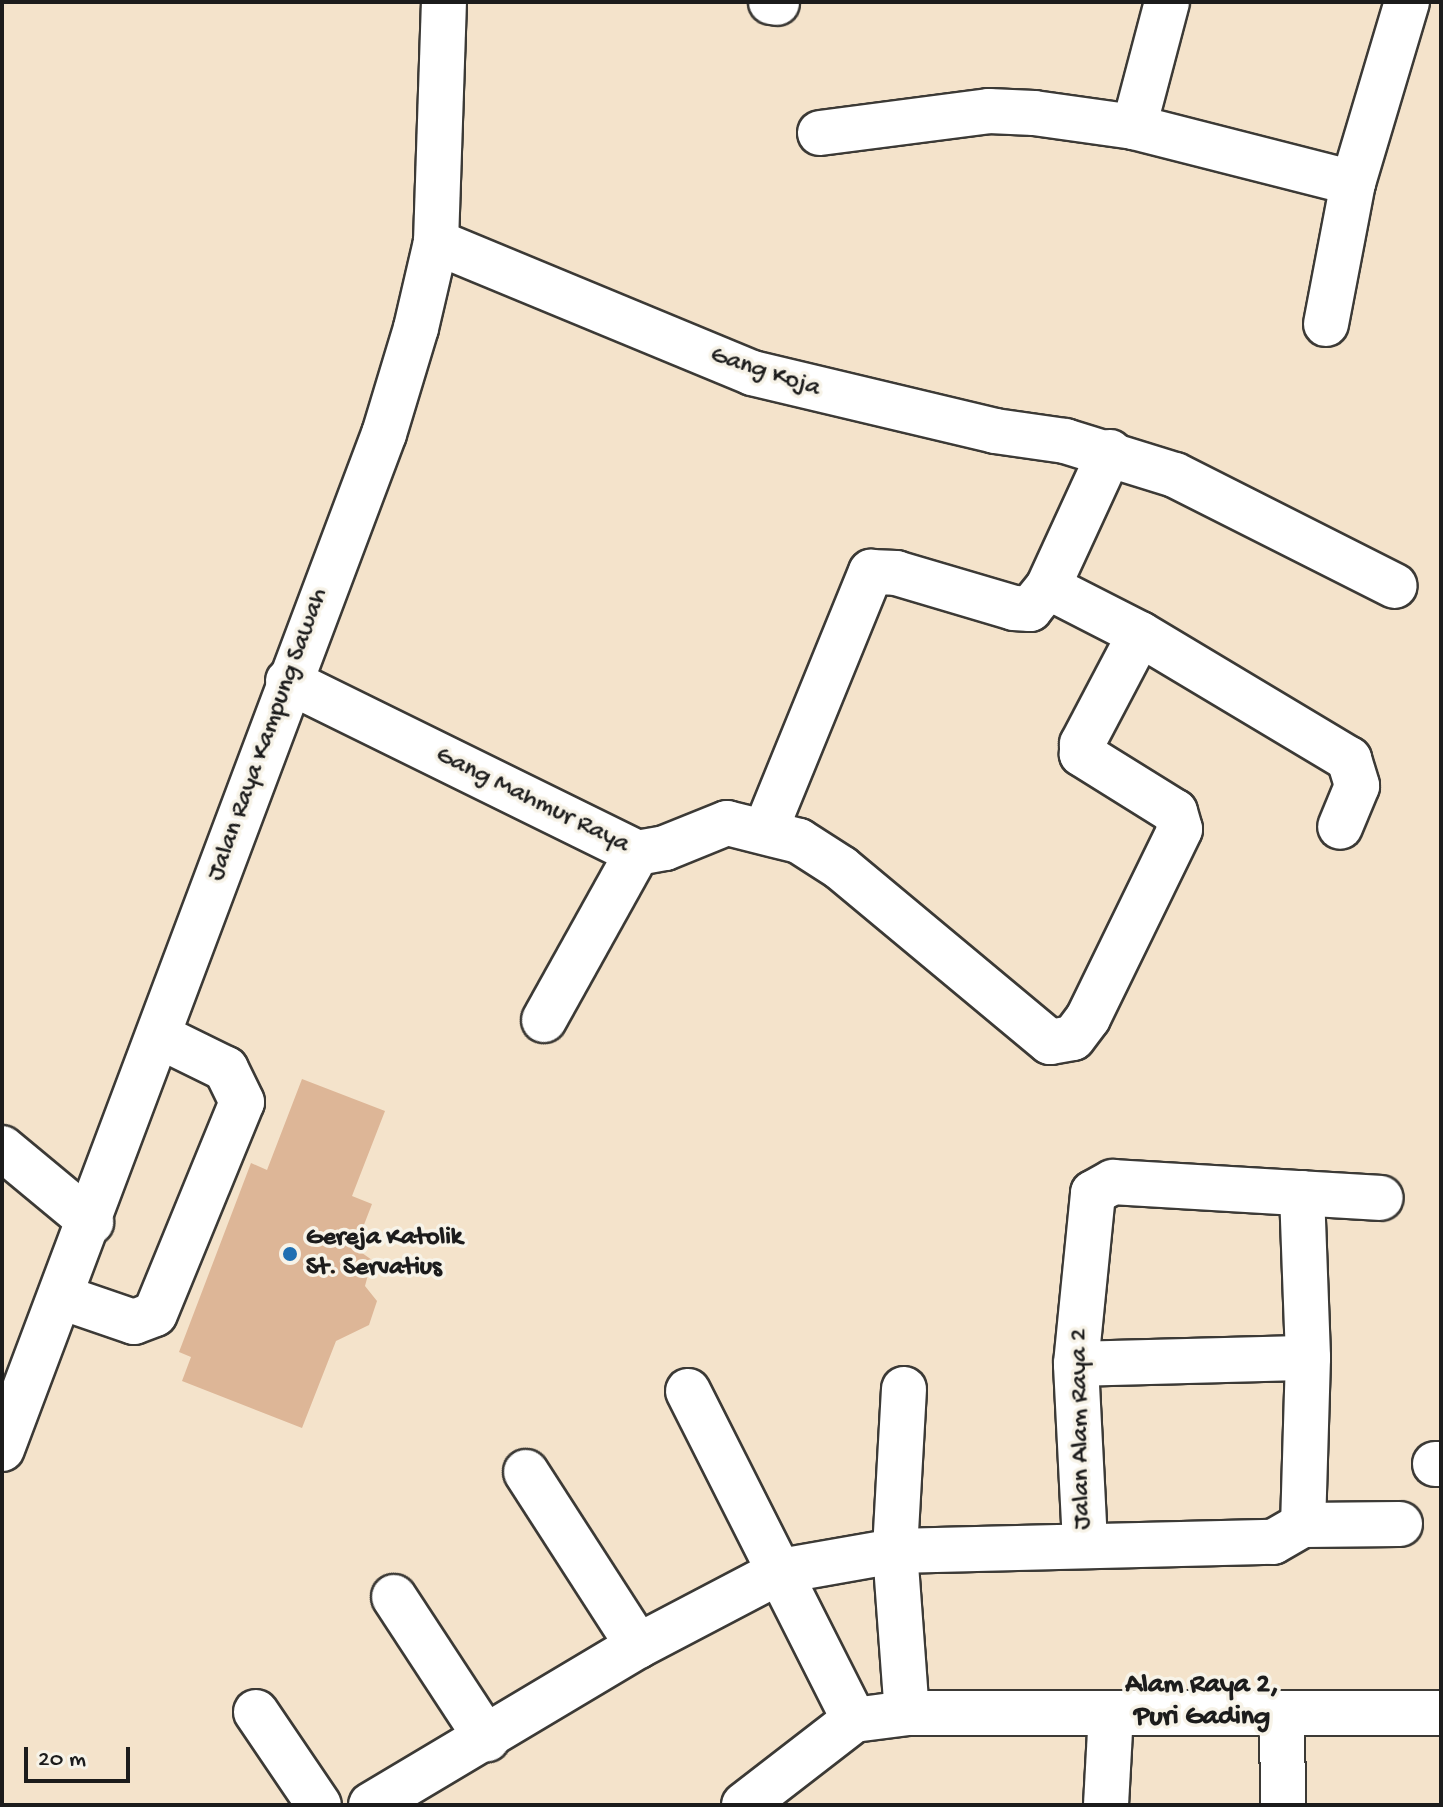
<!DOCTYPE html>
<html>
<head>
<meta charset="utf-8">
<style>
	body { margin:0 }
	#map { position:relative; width:1443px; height:1807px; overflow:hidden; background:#f4e3cb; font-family:"Gochi Hand",sans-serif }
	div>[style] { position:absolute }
	.building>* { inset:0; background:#ddb697 }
	.roads { filter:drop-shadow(2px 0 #3c3a36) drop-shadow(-2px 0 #3c3a36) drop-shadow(0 2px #3c3a36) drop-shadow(0 -2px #3c3a36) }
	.minor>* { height:44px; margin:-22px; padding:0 22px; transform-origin:22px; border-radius:22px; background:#fff }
	.dots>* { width:22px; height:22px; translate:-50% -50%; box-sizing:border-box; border:4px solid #f7f3e8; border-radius:50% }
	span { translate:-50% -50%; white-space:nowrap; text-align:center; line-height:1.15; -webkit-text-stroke:7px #f7f3e8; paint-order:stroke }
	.street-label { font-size:26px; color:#1c1c1c }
	.poi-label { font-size:26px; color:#1c1c1c; font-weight:700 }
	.left { translate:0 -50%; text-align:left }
	.neighbourhood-label { font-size:28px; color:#1c1c1c; font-weight:700 }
	.frame { position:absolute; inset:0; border:4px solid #1c1c1c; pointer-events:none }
	.scale { position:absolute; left:24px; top:1747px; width:106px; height:36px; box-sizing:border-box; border:4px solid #1c1c1c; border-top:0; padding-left:10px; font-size:24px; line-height:28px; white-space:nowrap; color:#1c1c1c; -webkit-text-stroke:6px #f7f3e8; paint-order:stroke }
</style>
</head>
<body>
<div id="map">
	<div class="building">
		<i style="clip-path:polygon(302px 1079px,385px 1111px,352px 1196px,372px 1204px,355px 1248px,372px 1260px,365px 1286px,377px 1301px,369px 1325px,336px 1341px,302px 1428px,182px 1381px,191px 1357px,179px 1352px,251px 1163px,267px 1170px)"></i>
	</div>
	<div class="roads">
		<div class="minor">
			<i style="left:771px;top:2px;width:6px;rotate:9deg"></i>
			<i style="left:1134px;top:127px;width:129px;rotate:-75.2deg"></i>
			<i style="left:820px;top:133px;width:170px;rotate:-7.4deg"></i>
			<i style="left:989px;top:111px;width:45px;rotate:2.5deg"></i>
			<i style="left:1034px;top:113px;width:101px;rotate:8deg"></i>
			<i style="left:1134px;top:127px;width:226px;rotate:14.3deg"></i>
			<i style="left:436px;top:242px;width:342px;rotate:22.5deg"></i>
			<i style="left:752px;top:373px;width:250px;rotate:13.4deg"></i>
			<i style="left:995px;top:431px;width:71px;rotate:8.1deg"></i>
			<i style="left:1065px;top:441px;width:115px;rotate:17.2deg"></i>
			<i style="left:1175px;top:475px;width:246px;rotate:26.8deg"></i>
			<i style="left:1326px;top:324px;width:144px;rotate:-79.2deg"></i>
			<i style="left:1353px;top:183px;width:189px;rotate:-73.4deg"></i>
			<i style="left:1110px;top:452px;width:149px;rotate:114.7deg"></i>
			<i style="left:1048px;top:587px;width:103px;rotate:27.1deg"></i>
			<i style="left:1140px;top:634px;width:244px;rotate:30.9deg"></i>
			<i style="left:1349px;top:759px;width:28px;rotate:73deg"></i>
			<i style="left:1357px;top:786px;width:44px;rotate:112.5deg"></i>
			<i style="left:288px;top:681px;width:389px;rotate:26.2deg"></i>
			<i style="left:637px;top:853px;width:28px;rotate:-10deg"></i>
			<i style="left:665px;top:848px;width:67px;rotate:-22deg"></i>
			<i style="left:727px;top:823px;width:74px;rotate:14deg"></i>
			<i style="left:799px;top:841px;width:50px;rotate:32.7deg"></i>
			<i style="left:841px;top:868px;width:272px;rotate:39.8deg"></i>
			<i style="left:1050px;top:1042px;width:23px;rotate:-10deg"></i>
			<i style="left:1073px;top:1038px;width:25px;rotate:-53deg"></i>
			<i style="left:1088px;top:1018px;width:210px;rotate:-64deg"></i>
			<i style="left:1180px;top:829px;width:18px;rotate:-106deg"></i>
			<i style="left:1175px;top:812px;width:110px;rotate:-148.1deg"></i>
			<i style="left:1082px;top:754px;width:10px;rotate:-90deg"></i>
			<i style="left:1082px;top:744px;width:124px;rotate:-62.2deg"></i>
			<i style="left:766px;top:829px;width:278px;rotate:-67.8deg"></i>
			<i style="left:871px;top:572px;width:25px;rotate:2deg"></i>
			<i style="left:896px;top:573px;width:123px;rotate:16.5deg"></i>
			<i style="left:1014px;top:608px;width:16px;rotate:4deg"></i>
			<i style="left:1030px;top:609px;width:28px;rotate:-51deg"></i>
			<i style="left:544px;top:1020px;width:191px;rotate:-60.9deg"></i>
			<i style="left:2px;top:1148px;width:116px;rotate:39.7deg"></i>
			<i style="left:1302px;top:1193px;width:165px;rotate:87.9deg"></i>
			<i style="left:1308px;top:1358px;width:167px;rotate:91.7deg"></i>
			<i style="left:1303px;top:1525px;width:97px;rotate:-0.6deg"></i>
			<i style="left:61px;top:1297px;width:77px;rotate:18.9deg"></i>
			<i style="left:134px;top:1322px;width:22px;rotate:-21deg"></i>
			<i style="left:155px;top:1314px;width:229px;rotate:-67.7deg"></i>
			<i style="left:242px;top:1102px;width:37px;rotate:-116deg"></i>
			<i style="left:226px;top:1069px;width:75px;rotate:-153.8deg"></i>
			<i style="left:1076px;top:1364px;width:232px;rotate:-1.5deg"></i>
			<i style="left:904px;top:1389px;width:162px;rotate:93.2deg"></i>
			<i style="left:895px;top:1551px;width:162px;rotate:85.8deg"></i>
			<i style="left:688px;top:1391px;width:369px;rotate:63.2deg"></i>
			<i style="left:2px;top:1449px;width:1085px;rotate:-69.38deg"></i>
			<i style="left:384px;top:434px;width:111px;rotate:-73.2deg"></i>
			<i style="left:416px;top:328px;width:88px;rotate:-76.9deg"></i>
			<i style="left:436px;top:242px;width:240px;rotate:-88.1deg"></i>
			<i style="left:1435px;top:1464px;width:6px"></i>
			<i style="left:526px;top:1472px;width:207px;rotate:57.2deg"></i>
			<i style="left:1085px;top:1543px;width:179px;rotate:-92.9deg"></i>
			<i style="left:1076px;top:1364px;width:172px;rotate:-84.3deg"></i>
			<i style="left:1093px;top:1193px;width:23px;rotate:-29deg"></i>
			<i style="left:1113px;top:1182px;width:268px;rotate:3.4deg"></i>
			<i style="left:394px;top:1597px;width:170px;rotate:56.8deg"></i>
			<i style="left:256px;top:1712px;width:112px;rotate:55.9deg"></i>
			<i style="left:1282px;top:1714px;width:91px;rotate:89.4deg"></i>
			<i style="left:371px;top:1805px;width:311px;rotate:-30.8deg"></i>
			<i style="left:638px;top:1646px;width:161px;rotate:-27.7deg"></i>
			<i style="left:781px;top:1571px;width:116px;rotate:-10deg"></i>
			<i style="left:895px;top:1551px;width:378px;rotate:-1.4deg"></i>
			<i style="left:1273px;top:1542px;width:34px;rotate:-30deg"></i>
			<i style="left:744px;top:1805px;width:139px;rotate:-37.7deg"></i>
			<i style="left:854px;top:1720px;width:53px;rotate:-7.5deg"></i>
			<i style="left:907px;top:1713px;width:534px"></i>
			<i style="left:1106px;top:1805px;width:91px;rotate:-86.9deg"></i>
		</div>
	</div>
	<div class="dots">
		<i style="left:290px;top:1254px;background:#1f6fb2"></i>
	</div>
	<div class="street-label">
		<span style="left:765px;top:373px;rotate:18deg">Gang Koja</span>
		<span style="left:269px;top:735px;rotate:-70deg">Jalan Raya Kampung Sawah</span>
		<span style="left:532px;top:801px;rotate:26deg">Gang Mahmur Raya</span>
		<span style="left:1082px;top:1429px;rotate:-91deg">Jalan Alam Raya 2</span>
	</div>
	<div class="poi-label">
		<span class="left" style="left:306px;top:1254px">Gereja Katolik<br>St. Servatius</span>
	</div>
	<div class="neighbourhood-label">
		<span style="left:1202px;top:1702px">Alam Raya 2,<br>Puri Gading</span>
	</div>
	<div class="frame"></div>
	<div class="scale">20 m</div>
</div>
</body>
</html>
